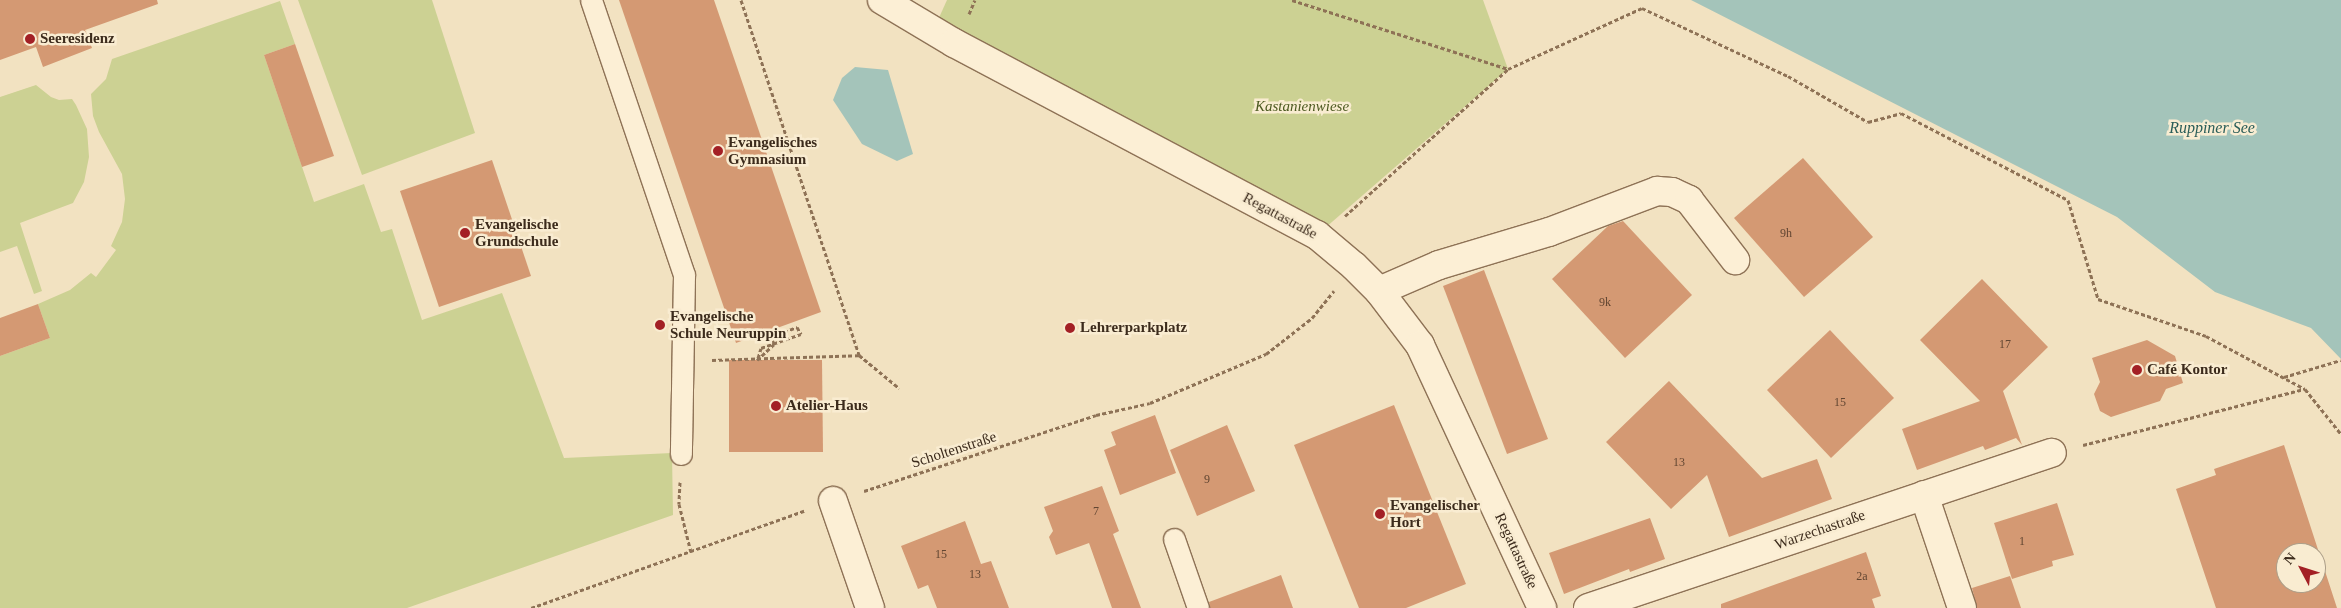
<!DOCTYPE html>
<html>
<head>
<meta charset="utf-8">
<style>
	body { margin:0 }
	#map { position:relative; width:2341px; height:608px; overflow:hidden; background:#f2e2c1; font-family:Georgia,serif }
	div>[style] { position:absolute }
	.green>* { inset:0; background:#ccd193 }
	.water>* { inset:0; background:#a4c4ba }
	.building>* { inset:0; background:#d49973 }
	.path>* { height:3px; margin-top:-1.5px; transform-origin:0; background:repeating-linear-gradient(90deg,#8e7256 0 4px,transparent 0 6.5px) }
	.roads { filter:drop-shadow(1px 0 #8e7256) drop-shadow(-1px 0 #8e7256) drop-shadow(0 1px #8e7256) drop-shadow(0 -1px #8e7256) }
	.lane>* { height:21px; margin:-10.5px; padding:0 10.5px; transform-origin:10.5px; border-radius:10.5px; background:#fcefd5 }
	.street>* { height:28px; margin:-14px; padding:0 14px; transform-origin:14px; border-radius:14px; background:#fcefd5 }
	.path-bridge>* { height:3px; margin-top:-1.5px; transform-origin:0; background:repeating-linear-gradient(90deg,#8e7256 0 4px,transparent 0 6.5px) }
	.dots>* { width:14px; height:14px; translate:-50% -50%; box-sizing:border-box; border:2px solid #f9ecd1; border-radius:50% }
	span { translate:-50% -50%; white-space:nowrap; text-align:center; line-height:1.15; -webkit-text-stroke:5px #f9ecd1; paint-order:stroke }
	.number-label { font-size:12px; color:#624632 }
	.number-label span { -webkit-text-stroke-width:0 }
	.poi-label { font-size:15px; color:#3c2b1c; font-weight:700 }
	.left { translate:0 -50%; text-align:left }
	.park-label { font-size:15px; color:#4d5a21; font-style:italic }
	.street-label { font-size:15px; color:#3c2b1c }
	.water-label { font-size:16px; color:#2a5d58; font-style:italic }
	.north { position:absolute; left:2276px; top:543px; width:50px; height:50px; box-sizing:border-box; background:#f9ecd1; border:1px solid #ad9f89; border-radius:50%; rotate:310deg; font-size:14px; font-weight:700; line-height:20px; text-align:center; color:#3c2b1c }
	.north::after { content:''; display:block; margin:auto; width:18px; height:22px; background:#a32025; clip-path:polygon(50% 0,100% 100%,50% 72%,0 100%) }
</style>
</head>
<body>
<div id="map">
	<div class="green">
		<i style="clip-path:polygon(298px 0,432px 0,475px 133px,362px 175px)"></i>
		<i style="clip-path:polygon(947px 0,1483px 0,1508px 69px,1317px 235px,933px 31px)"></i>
		<i style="clip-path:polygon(280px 1px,295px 44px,264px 55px,314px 202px,364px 184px,381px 232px,392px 229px,422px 320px,502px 293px,564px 458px,672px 453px,673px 515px,407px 608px,0 608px,0 356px,50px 338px,38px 304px,70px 290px,91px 273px,96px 277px,116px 250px,111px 246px,122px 222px,125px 199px,122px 174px,99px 132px,93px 116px,91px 94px,106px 79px,112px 59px)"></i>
		<i style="clip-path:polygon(36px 85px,51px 97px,59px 100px,72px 99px,76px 105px,87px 129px,89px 157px,84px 182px,73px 203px,20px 223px,42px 291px,34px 294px,17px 246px,0 252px,0 97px)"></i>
	</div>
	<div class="water">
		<i style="clip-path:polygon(1691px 0,2341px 0,2341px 359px,2311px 328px,2215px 292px,2117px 217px)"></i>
		<i style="clip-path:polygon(855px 67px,888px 70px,913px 154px,897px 161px,862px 144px,833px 100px,842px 78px)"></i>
	</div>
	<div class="building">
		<i style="clip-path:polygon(0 0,157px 0,158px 4px,85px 30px,92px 48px,43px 67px,36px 47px,0 60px)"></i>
		<i style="clip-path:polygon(619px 0,714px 0,821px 312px,736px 343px)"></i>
		<i style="clip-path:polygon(295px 44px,334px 156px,302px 167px,264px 55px)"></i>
		<i style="clip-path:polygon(1803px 158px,1873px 237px,1804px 297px,1734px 218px)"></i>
		<i style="clip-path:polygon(492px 160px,531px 276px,439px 307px,400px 191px)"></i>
		<i style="clip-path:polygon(1623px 221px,1692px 295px,1625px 358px,1552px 279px,1608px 226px)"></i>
		<i style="clip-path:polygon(1484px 270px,1548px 439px,1507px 454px,1443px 286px)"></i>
		<i style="clip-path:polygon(1982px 279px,2048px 347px,2003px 391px,2022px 445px,2016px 438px,1985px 450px,1983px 446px,1917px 470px,1902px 429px,1980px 401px,1920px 340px)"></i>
		<i style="clip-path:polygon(38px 304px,50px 338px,0 356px,0 318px)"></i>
		<i style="clip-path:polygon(1830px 330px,1894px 398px,1831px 458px,1767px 390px)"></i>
		<i style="clip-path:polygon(2147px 340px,2175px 356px,2183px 383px,2166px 389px,2160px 401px,2111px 417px,2100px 411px,2094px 394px,2100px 382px,2092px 358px)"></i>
		<i style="clip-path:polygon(729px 360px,822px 360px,823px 452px,729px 452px)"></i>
		<i style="clip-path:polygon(1669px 381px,1762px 478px,1817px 459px,1832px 499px,1729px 537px,1707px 475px,1671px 509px,1606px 442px)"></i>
		<i style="clip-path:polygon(1394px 405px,1466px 584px,1406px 608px,1359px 608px,1294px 445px)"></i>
		<i style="clip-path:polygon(1155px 415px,1176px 473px,1120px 495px,1104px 450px,1116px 445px,1111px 432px)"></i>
		<i style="clip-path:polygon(1227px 425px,1255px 491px,1197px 516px,1170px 450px)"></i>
		<i style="clip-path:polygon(evenodd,2284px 445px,2337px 608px,2216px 608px,2176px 489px,2216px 475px,2214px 469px,2284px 445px,2286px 553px,2316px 553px,2316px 583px,2286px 583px,2286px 553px)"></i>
		<i style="clip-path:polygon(1102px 486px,1119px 531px,1113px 534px,1141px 608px,1112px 608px,1089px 543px,1056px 555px,1049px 537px,1053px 531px,1044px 507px)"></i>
		<i style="clip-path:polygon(2057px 503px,2074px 555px,2052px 561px,2053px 566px,2012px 579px,1994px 523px)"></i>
		<i style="clip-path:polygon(1650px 518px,1665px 559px,1630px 572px,1629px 569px,1564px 594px,1549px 553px)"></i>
		<i style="clip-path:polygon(965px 521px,981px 564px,991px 561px,1009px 608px,937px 608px,928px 585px,918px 589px,901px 546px)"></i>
		<i style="clip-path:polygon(1866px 552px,1881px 596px,1872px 599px,1875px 608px,1721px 608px,1721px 604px)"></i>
		<i style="clip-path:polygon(1281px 575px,1293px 608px,1210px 608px,1209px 602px)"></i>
		<i style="clip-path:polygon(2010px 576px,2021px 608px,1977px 608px,1972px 588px)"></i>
	</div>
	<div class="path">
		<i style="left:741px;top:0;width:374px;rotate:71.6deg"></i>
		<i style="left:1292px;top:0;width:227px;rotate:17.7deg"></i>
		<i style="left:1508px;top:69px;width:147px;rotate:-24.5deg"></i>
		<i style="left:1642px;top:8px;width:161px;rotate:25deg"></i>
		<i style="left:1788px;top:76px;width:92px;rotate:29.9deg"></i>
		<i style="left:1868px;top:122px;width:34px;rotate:-15deg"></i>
		<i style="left:1901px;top:113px;width:188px;rotate:27.5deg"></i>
		<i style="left:2068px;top:200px;width:103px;rotate:73.1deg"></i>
		<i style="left:2098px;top:299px;width:114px;rotate:18.9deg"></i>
		<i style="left:2206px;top:336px;width:112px;rotate:28.2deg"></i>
		<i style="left:2305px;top:389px;width:58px;rotate:51.3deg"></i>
		<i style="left:969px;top:14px;width:15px;rotate:-67deg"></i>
		<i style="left:1345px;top:216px;width:219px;rotate:-42deg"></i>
		<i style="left:769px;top:331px;width:7px;rotate:63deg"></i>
		<i style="left:772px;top:337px;width:27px;rotate:-22deg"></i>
		<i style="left:758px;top:358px;width:10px;rotate:-73deg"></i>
		<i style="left:761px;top:348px;width:42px;rotate:-19.3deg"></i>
		<i style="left:712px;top:360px;width:147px;rotate:-1.9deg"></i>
		<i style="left:859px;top:355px;width:52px;rotate:39.5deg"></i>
		<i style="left:2284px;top:377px;width:59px;rotate:-16.6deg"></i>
		<i style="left:2083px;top:445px;width:229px;rotate:-14.2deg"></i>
		<i style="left:680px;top:482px;width:22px;rotate:93deg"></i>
		<i style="left:679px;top:504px;width:49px;rotate:76deg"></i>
		<i style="left:864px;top:491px;width:244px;rotate:-18.1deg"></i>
		<i style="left:1096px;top:415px;width:55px;rotate:-12.5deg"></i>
		<i style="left:1150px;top:403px;width:126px;rotate:-22.9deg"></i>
		<i style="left:1266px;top:354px;width:58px;rotate:-38deg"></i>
		<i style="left:1312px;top:318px;width:35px;rotate:-51deg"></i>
		<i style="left:531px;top:608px;width:290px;rotate:-19.6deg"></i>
	</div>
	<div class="roads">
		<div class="lane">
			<i style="left:591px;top:0;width:290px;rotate:71.3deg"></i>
			<i style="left:684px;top:275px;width:179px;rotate:91deg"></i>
			<i style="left:1174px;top:539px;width:73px;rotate:70.8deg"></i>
		</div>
		<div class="street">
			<i style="left:882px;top:0;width:84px;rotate:30.8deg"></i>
			<i style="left:954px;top:43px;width:411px;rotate:27.9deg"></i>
			<i style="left:1317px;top:235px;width:48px;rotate:40deg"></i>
			<i style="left:1354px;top:266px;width:35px;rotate:45deg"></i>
			<i style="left:1379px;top:291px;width:68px;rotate:52.8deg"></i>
			<i style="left:1420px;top:345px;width:290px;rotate:65.1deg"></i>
			<i style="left:1379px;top:291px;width:65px;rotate:-23.4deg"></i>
			<i style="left:1439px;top:265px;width:115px;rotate:-16.7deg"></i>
			<i style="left:1549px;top:232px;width:116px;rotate:-20.8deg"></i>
			<i style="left:1657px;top:191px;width:15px;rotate:4deg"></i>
			<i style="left:1672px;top:192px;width:19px;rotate:25deg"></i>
			<i style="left:1689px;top:200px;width:76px;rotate:52.5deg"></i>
			<i style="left:1924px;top:495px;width:119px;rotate:71.4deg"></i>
			<i style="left:833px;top:501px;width:113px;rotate:70.9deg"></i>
			<i style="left:1588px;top:608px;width:489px;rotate:-18.5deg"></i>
		</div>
	</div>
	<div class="path-bridge">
		<i style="left:797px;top:327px;width:8px;rotate:60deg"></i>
		<i style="left:757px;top:360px;width:23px;rotate:-43deg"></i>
		<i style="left:774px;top:344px;width:14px;rotate:-111deg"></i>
	</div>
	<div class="dots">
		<i style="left:30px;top:39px;background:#a32025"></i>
		<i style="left:718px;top:151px;background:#a32025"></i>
		<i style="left:465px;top:233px;background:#a32025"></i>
		<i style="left:660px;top:325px;background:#a32025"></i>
		<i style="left:1070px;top:328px;background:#a32025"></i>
		<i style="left:2137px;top:370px;background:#a32025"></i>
		<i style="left:776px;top:406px;background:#a32025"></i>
		<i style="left:1380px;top:514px;background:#a32025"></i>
	</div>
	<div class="number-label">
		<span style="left:1786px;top:234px">9h</span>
		<span style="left:1605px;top:303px">9k</span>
		<span style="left:2005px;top:345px">17</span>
		<span style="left:1840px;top:403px">15</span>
		<span style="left:1679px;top:463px">13</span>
		<span style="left:1207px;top:480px">9</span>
		<span style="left:1096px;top:512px">7</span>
		<span style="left:2022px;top:542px">1</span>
		<span style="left:941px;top:555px">15</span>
		<span style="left:975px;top:575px">13</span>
		<span style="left:1862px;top:577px">2a</span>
	</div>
	<div class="poi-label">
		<span class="left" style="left:40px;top:39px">Seeresidenz</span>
		<span class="left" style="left:728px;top:151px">Evangelisches<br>Gymnasium</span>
		<span class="left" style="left:475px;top:233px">Evangelische<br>Grundschule</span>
		<span class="left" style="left:670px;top:325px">Evangelische<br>Schule Neuruppin</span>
		<span class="left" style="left:1080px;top:328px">Lehrerparkplatz</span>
		<span class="left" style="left:2147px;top:370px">Café Kontor</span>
		<span class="left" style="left:786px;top:406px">Atelier-Haus</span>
		<span class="left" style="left:1390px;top:514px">Evangelischer<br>Hort</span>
	</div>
	<div class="park-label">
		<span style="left:1302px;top:107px">Kastanienwiese</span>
	</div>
	<div class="street-label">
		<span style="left:1280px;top:216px;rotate:28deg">Regattastraße</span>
		<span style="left:954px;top:450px;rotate:-18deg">Scholtenstraße</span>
		<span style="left:1820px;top:530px;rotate:-19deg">Warzechastraße</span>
		<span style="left:1516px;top:551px;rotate:65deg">Regattastraße</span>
	</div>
	<div class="water-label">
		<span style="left:2212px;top:128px">Ruppiner See</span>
	</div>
	<div class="north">N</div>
</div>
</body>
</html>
